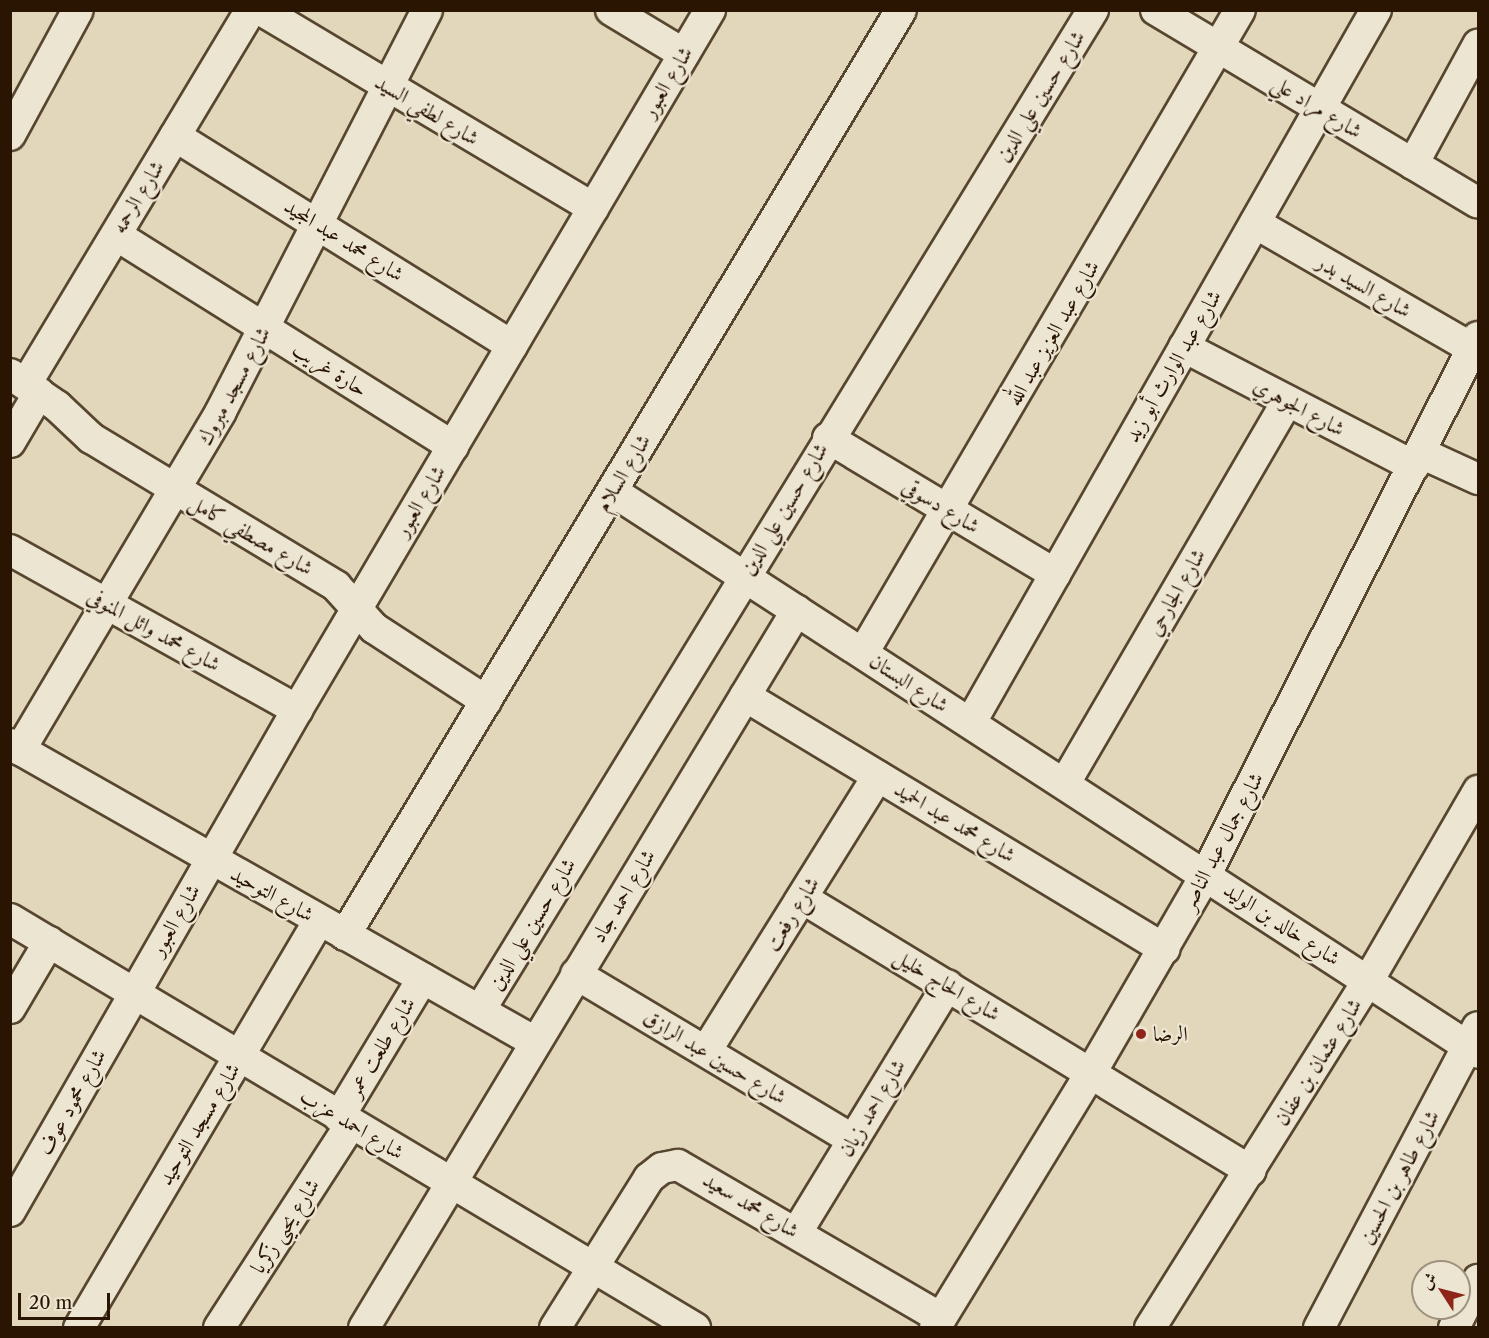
<!DOCTYPE html>
<html>
<head>
<meta charset="utf-8">
<style>
	body { margin:0 }
	#map { position:relative; width:1489px; height:1338px; overflow:hidden; background:#e2d7ba; font-family:"Libre Caslon Text",Amiri,serif }
	div>[style] { position:absolute }
	.roads { filter:drop-shadow(2px 0 #57462f) drop-shadow(-2px 0 #57462f) drop-shadow(0 2px #57462f) drop-shadow(0 -2px #57462f) }
	.street>* { height:30px; margin:-15px; padding:0 15px; transform-origin:15px; border-radius:15px; background:#ece5d2 }
	.dots>* { width:16px; height:16px; translate:-50% -50%; box-sizing:border-box; border:3px solid #ece5d2; border-radius:50% }
	span { translate:-50% -50%; white-space:nowrap; text-align:center; line-height:1.15; -webkit-text-stroke:4.5px #ece5d2; paint-order:stroke }
	.street-label { font-size:21px; color:#291501 }
	.poi-label { font-size:21px; color:#291501 }
	.left { translate:0 -50%; text-align:left }
	.frame { position:absolute; inset:0; border:12px solid #291501; pointer-events:none }
	.north { position:absolute; left:1411px; top:1260px; width:60px; height:60px; box-sizing:border-box; background:#ece5d2; border:2px solid #9e927e; border-radius:50%; rotate:306deg; font-size:16px; font-weight:700; line-height:24px; text-align:center; color:#291501 }
	.north::after { content:''; display:block; margin:auto; width:21px; height:27px; background:#8f2418; clip-path:polygon(50% 0,100% 100%,50% 72%,0 100%) }
	.scale { position:absolute; left:18px; top:1293px; width:92px; height:27px; box-sizing:border-box; border:3px solid #291501; border-top:0; padding-left:8px; font-size:18px; line-height:21px; white-space:nowrap; color:#291501; -webkit-text-stroke:4px #ece5d2; paint-order:stroke }
</style>
</head>
<body>
<div id="map">
	<div class="roads">
		<div class="street">
			<i style="left:261px;top:10px;width:387px;rotate:30.8deg"></i>
			<i style="left:611px;top:10px;width:85px;rotate:31.1deg"></i>
			<i style="left:1156px;top:10px;width:375px;rotate:30.9deg"></i>
			<i style="left:10px;top:135px;width:142px;rotate:-61.5deg"></i>
			<i style="left:175px;top:136px;width:397px;rotate:31.9deg"></i>
			<i style="left:1413px;top:164px;width:136px;rotate:-61.4deg"></i>
			<i style="left:1255px;top:223px;width:252px;rotate:30deg"></i>
			<i style="left:116px;top:235px;width:398px;rotate:32.1deg"></i>
			<i style="left:1184px;top:347px;width:259px;rotate:27.4deg"></i>
			<i style="left:10px;top:374px;width:57px;rotate:34.2deg"></i>
			<i style="left:57px;top:406px;width:47px;rotate:43.3deg"></i>
			<i style="left:91px;top:438px;width:286px;rotate:31.1deg"></i>
			<i style="left:336px;top:586px;width:57px;rotate:47.9deg"></i>
			<i style="left:374px;top:628px;width:134px;rotate:33.1deg"></i>
			<i style="left:26px;top:384px;width:436px;rotate:-59deg"></i>
			<i style="left:828px;top:438px;width:265px;rotate:30.9deg"></i>
			<i style="left:10px;top:442px;width:57px;rotate:-59.4deg"></i>
			<i style="left:1421px;top:453px;width:63px;rotate:24.5deg"></i>
			<i style="left:612px;top:491px;width:1032px;rotate:32.98deg"></i>
			<i style="left:10px;top:550px;width:329px;rotate:29.1deg"></i>
			<i style="left:863px;top:653px;width:745px;rotate:-59.62deg"></i>
			<i style="left:745px;top:696px;width:490px;rotate:31.1deg"></i>
			<i style="left:971px;top:722px;width:819px;rotate:-60.37deg"></i>
			<i style="left:10px;top:744px;width:604px;rotate:29.58deg"></i>
			<i style="left:20px;top:750px;width:394px;rotate:-59.3deg"></i>
			<i style="left:221px;top:411px;width:451px;rotate:-62.8deg"></i>
			<i style="left:1065px;top:783px;width:442px;rotate:-59.8deg"></i>
			<i style="left:802px;top:898px;width:525px;rotate:31.3deg"></i>
			<i style="left:10px;top:919px;width:798px;rotate:30.84deg"></i>
			<i style="left:345px;top:935px;width:1079px;rotate:-58.99deg"></i>
			<i style="left:576px;top:974px;width:323px;rotate:30.9deg"></i>
			<i style="left:10px;top:1008px;width:77px;rotate:-59.4deg"></i>
			<i style="left:480px;top:1010px;width:1173px;rotate:-58.49deg"></i>
			<i style="left:706px;top:1051px;width:324px;rotate:-58deg"></i>
			<i style="left:339px;top:1117px;width:162px;rotate:-58.9deg"></i>
			<i style="left:10px;top:1211px;width:577px;rotate:-60.19deg"></i>
			<i style="left:297px;top:710px;width:813px;rotate:-59.46deg"></i>
			<i style="left:797px;top:1232px;width:289px;rotate:-58.6deg"></i>
			<i style="left:79px;top:1328px;width:473px;rotate:-59.5deg"></i>
			<i style="left:219px;top:1328px;width:243px;rotate:-57.1deg"></i>
			<i style="left:364px;top:1328px;width:838px;rotate:-58.91deg"></i>
			<i style="left:555px;top:1328px;width:177px;rotate:-57.9deg"></i>
			<i style="left:649px;top:1178px;width:16px;rotate:-38deg"></i>
			<i style="left:662px;top:1168px;width:16px;rotate:-11deg"></i>
			<i style="left:678px;top:1165px;width:304px;rotate:30.2deg"></i>
			<i style="left:935px;top:1328px;width:301px;rotate:-58.6deg"></i>
			<i style="left:1092px;top:1071px;width:228px;rotate:-59.9deg"></i>
			<i style="left:1206px;top:874px;width:602px;rotate:-63.14deg"></i>
			<i style="left:1150px;top:1328px;width:410px;rotate:-57.9deg"></i>
			<i style="left:1368px;top:981px;width:220px;rotate:-59.9deg"></i>
			<i style="left:1319px;top:1328px;width:340px;rotate:-62.2deg"></i>
			<i style="left:1454px;top:1328px;width:54px;rotate:-63.4deg"></i>
		</div>
	</div>
	<div class="dots">
		<i style="left:1141px;top:1034px;background:#8f2418"></i>
	</div>
	<div class="street-label">
		<span style="left:667px;top:82px;rotate:-59deg">شارع العبور</span>
		<span style="left:1040px;top:96px;rotate:-58deg">شارع حسين علي الدين</span>
		<span style="left:1317px;top:107px;rotate:31deg">شارع مراد علي</span>
		<span style="left:427px;top:110px;rotate:31deg">شارع لطفي السيد</span>
		<span style="left:138px;top:197px;rotate:-59deg">شارع الرحمه</span>
		<span style="left:344px;top:240px;rotate:32deg">شارع محمد عبد المجيد</span>
		<span style="left:1364px;top:286px;rotate:30deg">شارع السيد بدر</span>
		<span style="left:1053px;top:333px;rotate:-60deg">شارع عبد العزيز عبد الله</span>
		<span style="left:1173px;top:366px;rotate:-60deg">شارع عبد الوارث أبو زيد</span>
		<span style="left:330px;top:369px;rotate:32deg">حارة غريب</span>
		<span style="left:234px;top:386px;rotate:-62deg">شارع مسجد مبروك</span>
		<span style="left:1299px;top:407px;rotate:28deg">شارع الجوهري</span>
		<span style="left:623px;top:473px;rotate:-59deg">شارع السلام</span>
		<span style="left:420px;top:501px;rotate:-59deg">شارع العبور</span>
		<span style="left:941px;top:506px;rotate:31deg">شارع دسوقي</span>
		<span style="left:784px;top:509px;rotate:-59deg">شارع حسين علي الدين</span>
		<span style="left:251px;top:535px;rotate:30deg">شارع مصطفي كامل</span>
		<span style="left:1176px;top:592px;rotate:-60deg">شارع الجارحي</span>
		<span style="left:154px;top:630px;rotate:29deg">شارع محمد وائل المنوفي</span>
		<span style="left:909px;top:683px;rotate:33deg">شارع البستان</span>
		<span style="left:955px;top:822px;rotate:31deg">شارع محمد عبد الحميد</span>
		<span style="left:1222px;top:841px;rotate:-62deg">شارع جمال عبد الناصر</span>
		<span style="left:272px;top:894px;rotate:29deg">شارع التوحيد</span>
		<span style="left:623px;top:896px;rotate:-59deg">شارع احمد جاد</span>
		<span style="left:792px;top:914px;rotate:-58deg">شارع رفعت</span>
		<span style="left:175px;top:920px;rotate:-60deg">شارع العبور</span>
		<span style="left:532px;top:924px;rotate:-59deg">شارع حسين علي الدين</span>
		<span style="left:1282px;top:924px;rotate:33deg">شارع خالد بن الوليد</span>
		<span style="left:947px;top:985px;rotate:31deg">شارع الحاج خليل</span>
		<span style="left:381px;top:1047px;rotate:-59deg">شارع طلعت عمر</span>
		<span style="left:715px;top:1057px;rotate:31deg">شارع حسين عبد الرازق</span>
		<span style="left:1318px;top:1062px;rotate:-58deg">شارع عثمان بن عفان</span>
		<span style="left:72px;top:1102px;rotate:-61deg">شارع محمود عوف</span>
		<span style="left:872px;top:1108px;rotate:-59deg">شارع احمد زيان</span>
		<span style="left:199px;top:1124px;rotate:-59deg">شارع مسجد التوحيد</span>
		<span style="left:352px;top:1124px;rotate:31deg">شارع احمد عزب</span>
		<span style="left:1399px;top:1177px;rotate:-62deg">شارع طاهر بن الحسين</span>
		<span style="left:751px;top:1205px;rotate:31deg">شارع محمد سعيد</span>
		<span style="left:285px;top:1226px;rotate:-57deg">شارع يحيى زكريا</span>
	</div>
	<div class="poi-label">
		<span class="left" style="left:1153px;top:1034px">الرضا</span>
	</div>
	<div class="frame"></div>
	<div class="north">ش</div>
	<div class="scale">20 m</div>
</div>
</body>
</html>
